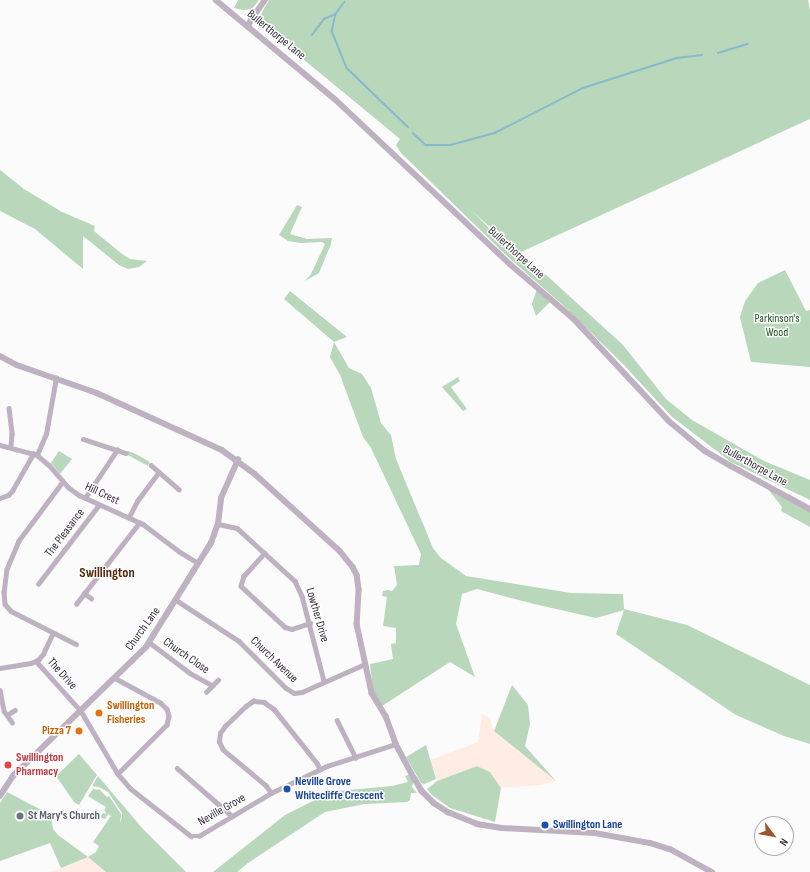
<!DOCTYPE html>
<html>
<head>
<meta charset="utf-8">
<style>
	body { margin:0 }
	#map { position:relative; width:810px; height:872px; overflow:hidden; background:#fbfbfb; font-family:"Sofia Sans Condensed",sans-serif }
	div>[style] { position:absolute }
	.industrial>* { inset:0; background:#ffede3 }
	.green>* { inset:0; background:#b9d8bb }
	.stream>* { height:1.5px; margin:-0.75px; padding:0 0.75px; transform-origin:0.75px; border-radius:0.75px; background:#87bacf }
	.minor>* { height:4.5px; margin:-2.25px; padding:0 2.25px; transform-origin:2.25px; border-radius:2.25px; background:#beb1c2 }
	.tertiary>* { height:5.5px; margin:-2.75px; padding:0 2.75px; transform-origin:2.75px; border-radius:2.75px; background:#beb1c2 }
	.dots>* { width:11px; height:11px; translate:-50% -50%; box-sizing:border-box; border:2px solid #fff; border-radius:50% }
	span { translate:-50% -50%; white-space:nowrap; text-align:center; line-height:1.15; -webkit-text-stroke:3px #fff; paint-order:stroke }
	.street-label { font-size:12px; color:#342c38 }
	.park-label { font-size:12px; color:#205427 }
	.food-label { font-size:12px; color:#c56008; font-weight:700 }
	.left { translate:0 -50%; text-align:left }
	.right { translate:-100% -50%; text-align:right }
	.health-label { font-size:12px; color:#be3a42; font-weight:700 }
	.transit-label { font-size:12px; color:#164399; font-weight:700 }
	.worship-label { font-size:12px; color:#5b616d; font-weight:700 }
	.quarter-label { font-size:14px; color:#572809; font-weight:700 }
	.north { position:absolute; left:754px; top:816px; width:40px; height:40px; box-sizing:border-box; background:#fff; border:1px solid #aeabaf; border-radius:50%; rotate:122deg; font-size:11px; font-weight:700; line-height:16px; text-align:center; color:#342c38 }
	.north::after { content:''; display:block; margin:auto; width:14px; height:18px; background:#9d572c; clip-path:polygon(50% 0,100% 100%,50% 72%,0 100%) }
</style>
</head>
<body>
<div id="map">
	<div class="industrial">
		<i style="clip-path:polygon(482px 714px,490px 718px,494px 731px,556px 781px,541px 785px,501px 788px,490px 772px,477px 766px,437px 781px,430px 760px,478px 742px)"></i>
		<i style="clip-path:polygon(88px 857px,106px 872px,49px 872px,61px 868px)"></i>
	</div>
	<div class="green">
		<i style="clip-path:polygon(238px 0,259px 0,252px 9px,243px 10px,234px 8px)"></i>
		<i style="clip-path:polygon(evenodd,269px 0,808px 0,810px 10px,810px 119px,521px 252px,623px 345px,666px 399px,692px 420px,764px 461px,810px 480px,810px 500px,731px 462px,671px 416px,623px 364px,566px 308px,508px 257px,401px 153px,396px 145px,400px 139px,257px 21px,269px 0,472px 211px,508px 243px,518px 250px,505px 244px,472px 211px)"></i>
		<i style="clip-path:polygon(0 170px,24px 189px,62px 212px,95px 226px,94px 231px,122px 254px,130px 259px,147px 261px,139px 267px,128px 269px,119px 265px,83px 236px,83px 269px,35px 229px,0 211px)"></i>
		<i style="clip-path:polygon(297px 205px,302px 207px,290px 234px,307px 239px,332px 238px,331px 244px,319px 273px,305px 281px,311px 274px,325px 244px,322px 242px,301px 243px,288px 241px,279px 235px)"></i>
		<i style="clip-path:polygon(785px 270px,806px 311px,810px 310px,810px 367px,751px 362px,740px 317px,745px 301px,758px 283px)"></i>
		<i style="clip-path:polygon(537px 289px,550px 302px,536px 316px,532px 304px)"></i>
		<i style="clip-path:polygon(290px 291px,347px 337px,334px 342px,349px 368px,362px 374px,371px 388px,381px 423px,391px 435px,396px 459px,433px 548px,441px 558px,466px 576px,571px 593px,623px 594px,624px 609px,687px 625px,810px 685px,810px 744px,784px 736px,736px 715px,616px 634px,624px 610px,596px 618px,534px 604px,477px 589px,462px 594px,456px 624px,475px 677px,450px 662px,382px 706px,373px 690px,370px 664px,393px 659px,391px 644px,396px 643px,396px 628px,383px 626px,387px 597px,382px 596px,383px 591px,388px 590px,392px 591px,397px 585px,394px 566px,419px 565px,421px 554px,371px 448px,363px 437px,340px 375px,330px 357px,334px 342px,284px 299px)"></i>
		<i style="clip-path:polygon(458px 377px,460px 381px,451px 387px,467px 409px,463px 411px,442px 387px)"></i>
		<i style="clip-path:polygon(59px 451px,72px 459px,60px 474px,51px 463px)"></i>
		<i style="clip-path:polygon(128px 451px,136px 454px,150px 462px,148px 466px,126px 454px)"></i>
		<i style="clip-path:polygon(767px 488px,810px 512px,810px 527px,781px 511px,782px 507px)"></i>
		<i style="clip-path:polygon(512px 685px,528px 705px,530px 724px,525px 746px,556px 781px,494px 731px)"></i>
		<i style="clip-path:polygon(426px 745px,436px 779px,424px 784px,421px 783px,406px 757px)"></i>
		<i style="clip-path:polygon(79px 754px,97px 775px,79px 805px,74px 802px,56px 776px)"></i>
		<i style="clip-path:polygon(477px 766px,490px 772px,501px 788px,495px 822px,450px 808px,432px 795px,427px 789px,437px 781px)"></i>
		<i style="clip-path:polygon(408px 775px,411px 775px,414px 781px,412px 787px,417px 793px,411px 793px,410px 800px,407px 802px,365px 804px,325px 812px,248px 863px,237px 872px,213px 872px,285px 815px,325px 795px,338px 791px,392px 786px,408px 782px,405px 776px)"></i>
		<i style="clip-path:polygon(98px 776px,143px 829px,186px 872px,106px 872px,88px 857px,61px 868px,50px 843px,0 861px,0 803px,7px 792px,51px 815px,53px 829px,58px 835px,88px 857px,96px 852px,99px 846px,93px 842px,111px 816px,108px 814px,105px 819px,100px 817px,103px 813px,105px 814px,106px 812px,104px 811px,106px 807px,88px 796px,93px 789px,100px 790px,107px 797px,109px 796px,121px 814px,120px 823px,122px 817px,122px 813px,108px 792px,99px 787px,92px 786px)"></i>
	</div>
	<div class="stream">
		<i style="left:345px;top:2px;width:15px;rotate:127deg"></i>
		<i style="left:336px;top:14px;width:17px;rotate:103deg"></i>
		<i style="left:332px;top:31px;width:40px;rotate:68deg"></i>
		<i style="left:347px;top:68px;width:85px;rotate:44deg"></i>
		<i style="left:312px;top:35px;width:20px;rotate:-53deg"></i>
		<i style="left:324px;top:19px;width:13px;rotate:-23deg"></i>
		<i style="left:718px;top:53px;width:31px;rotate:-17deg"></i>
		<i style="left:413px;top:133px;width:18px;rotate:43deg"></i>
		<i style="left:426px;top:145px;width:24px"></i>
		<i style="left:450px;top:145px;width:47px;rotate:-14.9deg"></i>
		<i style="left:495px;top:133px;width:99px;rotate:-27.1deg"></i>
		<i style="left:583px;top:88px;width:99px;rotate:-17.7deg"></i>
		<i style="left:677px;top:58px;width:25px;rotate:-7deg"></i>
	</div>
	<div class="minor">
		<i style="left:9px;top:408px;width:26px;rotate:83deg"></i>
		<i style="left:12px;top:434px;width:12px;rotate:95deg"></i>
		<i style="left:83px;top:439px;width:45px;rotate:18deg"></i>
		<i style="left:0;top:445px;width:38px;rotate:15deg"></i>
		<i style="left:37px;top:455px;width:16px;rotate:40deg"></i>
		<i style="left:49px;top:465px;width:29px;rotate:49deg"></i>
		<i style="left:68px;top:487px;width:14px;rotate:36deg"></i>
		<i style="left:79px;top:495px;width:70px;rotate:24.4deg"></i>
		<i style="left:143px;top:524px;width:46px;rotate:37.1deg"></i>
		<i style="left:180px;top:552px;width:21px;rotate:31deg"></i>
		<i style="left:37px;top:455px;width:23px;rotate:-67deg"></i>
		<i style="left:46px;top:434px;width:57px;rotate:-79.9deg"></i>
		<i style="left:151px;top:465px;width:37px;rotate:41deg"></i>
		<i style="left:63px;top:482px;width:74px;rotate:126.7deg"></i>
		<i style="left:19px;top:541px;width:30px;rotate:113deg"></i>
		<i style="left:7px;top:569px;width:23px;rotate:97deg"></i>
		<i style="left:4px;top:592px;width:12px;rotate:85deg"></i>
		<i style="left:5px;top:604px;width:9px;rotate:49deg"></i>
		<i style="left:11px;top:611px;width:73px;rotate:26.9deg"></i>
		<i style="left:0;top:498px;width:9px;rotate:-21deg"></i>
		<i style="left:8px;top:495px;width:6px;rotate:-45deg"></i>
		<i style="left:12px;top:491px;width:43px;rotate:-60.4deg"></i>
		<i style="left:85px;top:498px;width:58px;rotate:-56.3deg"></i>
		<i style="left:129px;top:517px;width:18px;rotate:-63deg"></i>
		<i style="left:137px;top:501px;width:36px;rotate:-53deg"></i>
		<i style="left:218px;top:524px;width:19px;rotate:12deg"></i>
		<i style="left:237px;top:528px;width:79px;rotate:42.4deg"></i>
		<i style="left:295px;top:581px;width:17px;rotate:65deg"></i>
		<i style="left:302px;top:596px;width:88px;rotate:75.5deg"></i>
		<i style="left:265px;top:553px;width:31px;rotate:132deg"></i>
		<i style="left:244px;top:576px;width:10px;rotate:107deg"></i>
		<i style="left:241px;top:586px;width:60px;rotate:43deg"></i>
		<i style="left:285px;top:627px;width:7px;rotate:16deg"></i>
		<i style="left:292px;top:629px;width:19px;rotate:-18deg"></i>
		<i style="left:38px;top:584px;width:98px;rotate:-52.4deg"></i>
		<i style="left:84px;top:593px;width:9px;rotate:36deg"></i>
		<i style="left:176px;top:600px;width:75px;rotate:33.1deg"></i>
		<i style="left:239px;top:641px;width:66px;rotate:45deg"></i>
		<i style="left:286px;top:688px;width:9px;rotate:32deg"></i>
		<i style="left:294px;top:693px;width:8px;rotate:-7deg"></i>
		<i style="left:302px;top:692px;width:69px;rotate:-24deg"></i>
		<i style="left:76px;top:604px;width:103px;rotate:-52.1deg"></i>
		<i style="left:149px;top:642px;width:51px;rotate:37.1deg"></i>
		<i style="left:190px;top:673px;width:25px;rotate:29deg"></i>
		<i style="left:36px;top:661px;width:67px;rotate:48deg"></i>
		<i style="left:81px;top:711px;width:73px;rotate:59.6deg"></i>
		<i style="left:118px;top:774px;width:18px;rotate:49deg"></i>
		<i style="left:130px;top:788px;width:78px;rotate:38.2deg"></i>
		<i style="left:191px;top:836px;width:8px"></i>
		<i style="left:199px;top:836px;width:84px;rotate:-30.8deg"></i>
		<i style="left:271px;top:793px;width:62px;rotate:-25.7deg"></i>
		<i style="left:327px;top:766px;width:72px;rotate:-17.7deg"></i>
		<i style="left:0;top:668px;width:31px;rotate:-9deg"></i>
		<i style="left:31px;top:663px;width:8px;rotate:-23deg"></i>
		<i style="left:38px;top:660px;width:8px;rotate:-50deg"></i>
		<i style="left:43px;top:654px;width:23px;rotate:-65deg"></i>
		<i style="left:115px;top:678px;width:52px;rotate:28.5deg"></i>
		<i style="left:161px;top:703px;width:8px;rotate:45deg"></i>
		<i style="left:167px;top:709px;width:7px;rotate:74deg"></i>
		<i style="left:169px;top:716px;width:9px;rotate:103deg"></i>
		<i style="left:167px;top:725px;width:69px;rotate:135deg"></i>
		<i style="left:0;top:690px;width:21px;rotate:79deg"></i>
		<i style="left:4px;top:711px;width:14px;rotate:54deg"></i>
		<i style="left:206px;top:692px;width:17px;rotate:-45deg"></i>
		<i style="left:7px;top:715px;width:9px;rotate:-32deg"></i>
		<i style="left:337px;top:720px;width:42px;rotate:63.4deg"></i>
		<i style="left:177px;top:768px;width:73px;rotate:41.1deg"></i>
		<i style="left:271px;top:793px;width:9px;rotate:-126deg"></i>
		<i style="left:266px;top:786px;width:56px;rotate:-140.1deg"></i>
		<i style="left:223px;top:750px;width:9px;rotate:-117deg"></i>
		<i style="left:219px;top:742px;width:9px;rotate:-84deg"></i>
		<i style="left:220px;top:733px;width:9px;rotate:-54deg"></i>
		<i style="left:225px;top:726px;width:29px;rotate:-44deg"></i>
		<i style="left:246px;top:706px;width:9px;rotate:-36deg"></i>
		<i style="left:253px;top:701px;width:11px;rotate:5deg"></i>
		<i style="left:264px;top:702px;width:12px;rotate:35deg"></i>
		<i style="left:274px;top:709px;width:69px;rotate:51.5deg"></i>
		<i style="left:317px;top:763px;width:7px;rotate:63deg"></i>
	</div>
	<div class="tertiary">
		<i style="left:216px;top:0;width:156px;rotate:39.8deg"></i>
		<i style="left:336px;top:100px;width:239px;rotate:43.3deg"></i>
		<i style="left:510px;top:264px;width:84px;rotate:40.7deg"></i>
		<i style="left:574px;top:319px;width:139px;rotate:47deg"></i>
		<i style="left:669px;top:421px;width:47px;rotate:39.8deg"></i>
		<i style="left:705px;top:451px;width:30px;rotate:30deg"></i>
		<i style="left:731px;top:466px;width:90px;rotate:28.6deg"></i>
		<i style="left:248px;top:27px;width:8px;rotate:-67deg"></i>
		<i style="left:251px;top:20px;width:24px;rotate:-55deg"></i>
		<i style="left:0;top:356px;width:19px;rotate:28deg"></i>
		<i style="left:17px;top:365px;width:85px;rotate:19.3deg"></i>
		<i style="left:97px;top:393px;width:137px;rotate:24.5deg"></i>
		<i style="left:222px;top:450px;width:41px;rotate:36deg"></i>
		<i style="left:255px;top:474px;width:115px;rotate:42.2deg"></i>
		<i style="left:340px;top:551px;width:21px;rotate:51deg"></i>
		<i style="left:353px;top:567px;width:9px;rotate:63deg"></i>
		<i style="left:357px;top:575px;width:15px;rotate:82deg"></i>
		<i style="left:359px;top:590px;width:34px;rotate:93deg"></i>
		<i style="left:357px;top:624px;width:71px;rotate:77.7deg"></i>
		<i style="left:372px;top:693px;width:27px;rotate:59deg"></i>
		<i style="left:386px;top:716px;width:30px;rotate:70deg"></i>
		<i style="left:396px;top:744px;width:40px;rotate:62deg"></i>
		<i style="left:415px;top:779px;width:14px;rotate:60deg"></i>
		<i style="left:422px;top:791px;width:17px;rotate:45deg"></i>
		<i style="left:434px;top:803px;width:17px;rotate:33deg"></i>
		<i style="left:448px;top:812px;width:31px;rotate:22deg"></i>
		<i style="left:477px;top:824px;width:25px;rotate:9deg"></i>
		<i style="left:502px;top:828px;width:93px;rotate:3.1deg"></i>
		<i style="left:595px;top:833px;width:56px;rotate:10.3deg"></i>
		<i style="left:650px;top:843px;width:21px;rotate:17deg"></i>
		<i style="left:670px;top:849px;width:48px;rotate:28.7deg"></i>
		<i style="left:0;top:796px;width:24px;rotate:-57deg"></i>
		<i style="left:13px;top:776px;width:185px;rotate:-44.1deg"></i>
		<i style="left:146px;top:647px;width:123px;rotate:-58deg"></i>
		<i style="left:211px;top:543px;width:20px;rotate:-70deg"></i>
		<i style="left:218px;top:524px;width:26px;rotate:-83deg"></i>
		<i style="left:221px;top:498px;width:42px;rotate:-65.9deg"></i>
	</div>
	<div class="dots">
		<i style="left:99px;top:713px;background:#e8710a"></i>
		<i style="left:79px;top:731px;background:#e8710a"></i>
		<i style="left:8px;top:765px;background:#e0444e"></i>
		<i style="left:287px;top:789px;background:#1a4fb4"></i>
		<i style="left:20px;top:816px;background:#6b7280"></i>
		<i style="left:545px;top:825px;background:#1a4fb4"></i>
	</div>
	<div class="street-label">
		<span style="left:276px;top:35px;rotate:39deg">Bullerthorpe Lane</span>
		<span style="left:516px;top:253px;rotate:42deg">Bullerthorpe Lane</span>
		<span style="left:755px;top:466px;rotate:29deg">Bullerthorpe Lane</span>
		<span style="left:102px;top:494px;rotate:25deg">Hill Crest</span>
		<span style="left:65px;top:533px;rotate:-53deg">The Pleasance</span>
		<span style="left:317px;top:615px;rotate:74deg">Lowther Drive</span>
		<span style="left:143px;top:629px;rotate:-54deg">Church Lane</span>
		<span style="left:186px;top:656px;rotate:35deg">Church Close</span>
		<span style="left:274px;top:660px;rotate:44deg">Church Avenue</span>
		<span style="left:62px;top:674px;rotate:48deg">The Drive</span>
		<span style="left:222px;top:810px;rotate:-30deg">Neville Grove</span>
	</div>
	<div class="park-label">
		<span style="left:777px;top:326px">Parkinson's<br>Wood</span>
	</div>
	<div class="food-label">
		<span class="left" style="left:107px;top:713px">Swillington<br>Fisheries</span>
		<span class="right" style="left:71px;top:731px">Pizza 7</span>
	</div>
	<div class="health-label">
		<span class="left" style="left:16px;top:765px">Swillington<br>Pharmacy</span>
	</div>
	<div class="transit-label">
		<span class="left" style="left:295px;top:789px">Neville Grove<br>Whitecliffe Crescent</span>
		<span class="left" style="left:553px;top:825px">Swillington Lane</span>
	</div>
	<div class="worship-label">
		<span class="left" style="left:28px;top:816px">St Mary's Church</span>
	</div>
	<div class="quarter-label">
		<span style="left:107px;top:573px">Swillington</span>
	</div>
	<div class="north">N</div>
</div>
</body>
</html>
